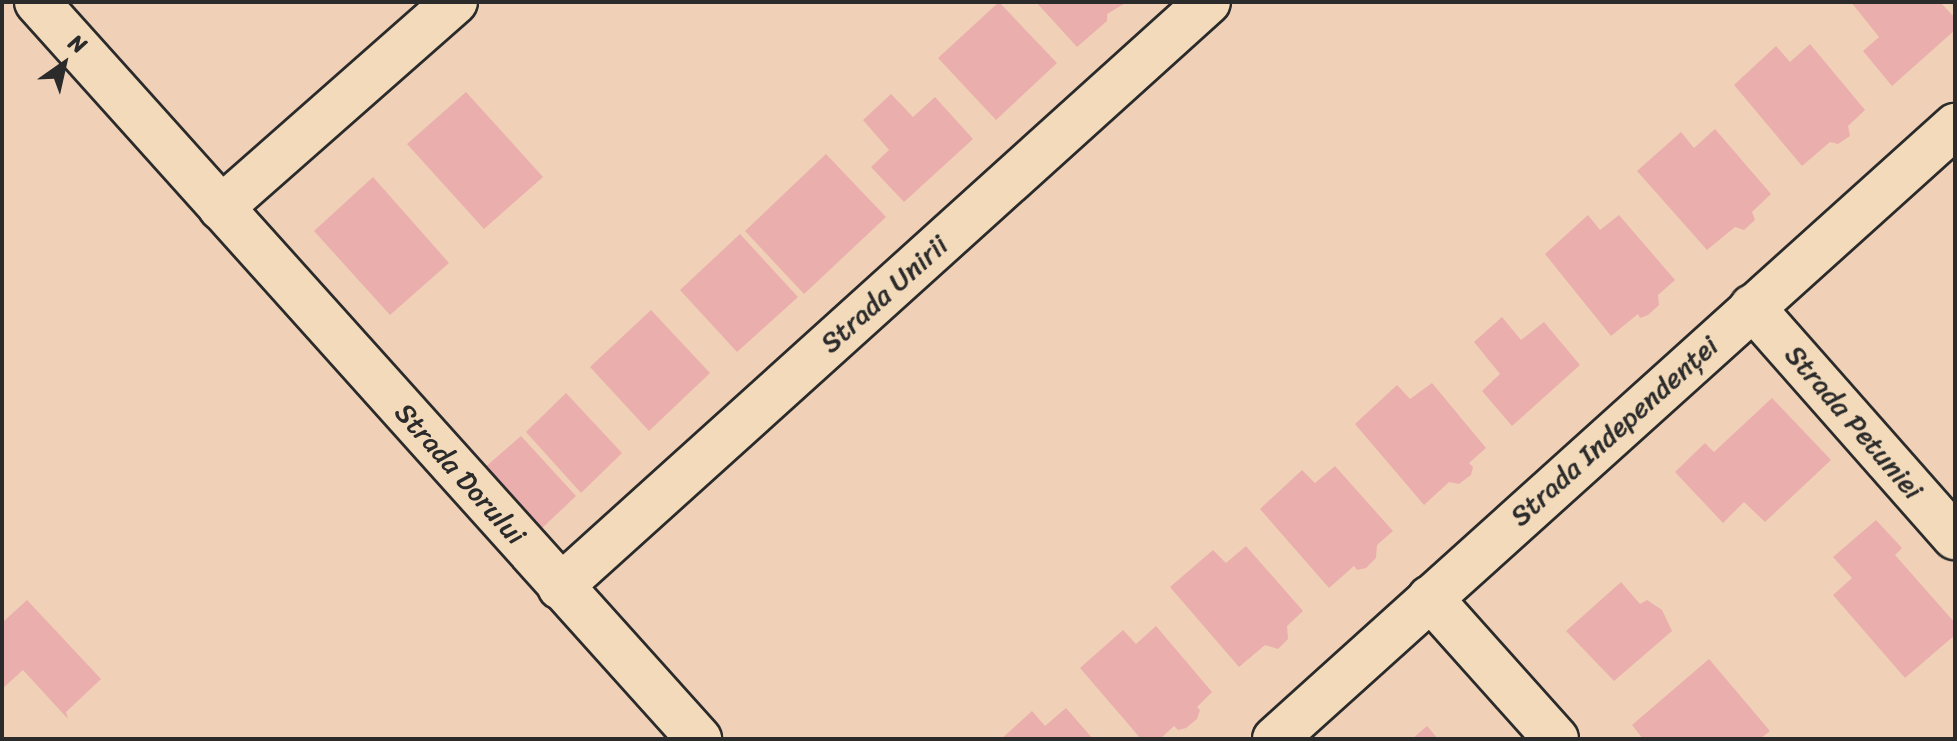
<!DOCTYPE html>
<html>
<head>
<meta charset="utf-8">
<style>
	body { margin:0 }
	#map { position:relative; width:1957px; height:741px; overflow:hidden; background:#f0d1b7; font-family:Sriracha,sans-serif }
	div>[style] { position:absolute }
	.building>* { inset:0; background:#eaaead }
	.roads { filter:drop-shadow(2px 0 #2b2b2b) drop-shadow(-2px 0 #2b2b2b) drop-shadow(0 2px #2b2b2b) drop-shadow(0 -2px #2b2b2b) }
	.minor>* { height:44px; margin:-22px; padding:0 22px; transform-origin:22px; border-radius:22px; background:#f2daba }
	span { translate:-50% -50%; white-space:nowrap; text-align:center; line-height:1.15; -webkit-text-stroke:7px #f2daba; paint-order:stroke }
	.street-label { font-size:28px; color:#2b2b2b }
	.frame { position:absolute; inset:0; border:4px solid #2b2b2b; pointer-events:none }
	.north { position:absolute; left:24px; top:24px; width:80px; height:80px; -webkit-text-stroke:6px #f2daba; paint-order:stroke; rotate:34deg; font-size:22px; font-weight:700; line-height:32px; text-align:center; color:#2b2b2b }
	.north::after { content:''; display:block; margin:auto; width:28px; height:36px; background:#2b2b2b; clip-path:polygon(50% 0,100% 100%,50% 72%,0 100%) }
</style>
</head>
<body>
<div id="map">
	<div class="building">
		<i style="clip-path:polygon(999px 2px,1057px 63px,996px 120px,938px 58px)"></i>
		<i style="clip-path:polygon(1036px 2px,1127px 2px,1107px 14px,1107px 21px,1077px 47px)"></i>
		<i style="clip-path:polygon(1851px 2px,1940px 2px,1955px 18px,1955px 30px,1892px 86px,1863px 51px,1879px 37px)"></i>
		<i style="clip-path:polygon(1810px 44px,1865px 110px,1848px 126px,1850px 136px,1838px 144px,1830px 142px,1802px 166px,1734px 85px,1776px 46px,1790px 62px)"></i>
		<i style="clip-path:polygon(466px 92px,543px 177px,484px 229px,407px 144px)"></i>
		<i style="clip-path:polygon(891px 94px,913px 117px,935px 97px,973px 139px,904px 202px,871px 167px,889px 150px,863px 120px)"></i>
		<i style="clip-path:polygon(1715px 129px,1771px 194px,1752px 212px,1755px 220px,1744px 230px,1735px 227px,1707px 250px,1637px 171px,1681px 132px,1694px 148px)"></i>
		<i style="clip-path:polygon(826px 154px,886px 217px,804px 294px,745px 231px)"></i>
		<i style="clip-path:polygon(373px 177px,449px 263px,390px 315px,314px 231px)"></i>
		<i style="clip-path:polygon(1588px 215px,1600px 230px,1619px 215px,1675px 280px,1658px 295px,1659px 305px,1648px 315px,1640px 318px,1638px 314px,1611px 336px,1545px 254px)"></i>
		<i style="clip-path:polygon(740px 234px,798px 297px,737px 352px,680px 290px)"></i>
		<i style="clip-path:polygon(651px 310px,710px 373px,649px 431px,590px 367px)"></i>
		<i style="clip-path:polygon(1502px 317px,1521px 340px,1544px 322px,1580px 365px,1512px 426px,1482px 391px,1500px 374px,1474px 342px)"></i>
		<i style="clip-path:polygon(1432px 383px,1486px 448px,1469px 463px,1473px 467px,1471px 475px,1459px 484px,1449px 482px,1424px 505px,1355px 424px,1397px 385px,1410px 399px)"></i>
		<i style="clip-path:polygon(566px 393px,622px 453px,581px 493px,526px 432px)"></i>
		<i style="clip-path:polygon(1772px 398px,1831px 460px,1765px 522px,1744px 502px,1723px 523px,1675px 472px,1705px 443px,1714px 452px)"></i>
		<i style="clip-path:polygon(521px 436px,576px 496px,540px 530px,483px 469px)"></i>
		<i style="clip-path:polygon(1335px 466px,1393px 531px,1377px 545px,1376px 558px,1366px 568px,1357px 570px,1354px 566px,1329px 588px,1260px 509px,1302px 470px,1315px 483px)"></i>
		<i style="clip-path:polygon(1876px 520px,1902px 548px,1895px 555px,1955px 623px,1955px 635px,1905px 678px,1833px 595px,1852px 578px,1833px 557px)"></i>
		<i style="clip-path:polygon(1246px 546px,1303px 611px,1287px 626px,1288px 639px,1278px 649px,1265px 645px,1239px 667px,1170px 587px,1213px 550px,1226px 563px)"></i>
		<i style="clip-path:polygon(1621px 582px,1640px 604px,1647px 600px,1662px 610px,1672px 631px,1614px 681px,1566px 631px)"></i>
		<i style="clip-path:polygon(27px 600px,101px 679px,66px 712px,68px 719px,23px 670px,2px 689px,2px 623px)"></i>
		<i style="clip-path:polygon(1156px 626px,1212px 692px,1197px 707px,1200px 710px,1197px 719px,1186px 728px,1178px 730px,1174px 726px,1160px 739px,1141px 739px,1080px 668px,1123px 630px,1136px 644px)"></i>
		<i style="clip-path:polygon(1709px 659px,1770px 731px,1760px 739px,1643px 739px,1632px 725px)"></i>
		<i style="clip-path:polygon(1066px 708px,1093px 739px,1001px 739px,1032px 711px,1045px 726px)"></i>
		<i style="clip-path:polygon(1427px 726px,1438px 739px,1412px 739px)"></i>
	</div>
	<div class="roads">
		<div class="minor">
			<i style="left:37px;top:2px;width:991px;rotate:48.07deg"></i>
			<i style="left:221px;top:208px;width:312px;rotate:-41.4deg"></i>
			<i style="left:1752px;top:307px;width:307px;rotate:48.6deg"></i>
			<i style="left:560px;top:587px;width:873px;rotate:-42.08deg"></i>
			<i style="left:1430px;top:598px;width:189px;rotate:48.2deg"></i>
			<i style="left:1275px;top:739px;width:916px;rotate:-42.03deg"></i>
		</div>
	</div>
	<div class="street-label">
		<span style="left:884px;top:294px;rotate:-42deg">Strada Unirii</span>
		<span style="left:1854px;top:422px;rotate:49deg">Strada Petuniei</span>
		<span style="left:1614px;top:431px;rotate:-42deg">Strada Independenței</span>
		<span style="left:460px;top:474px;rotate:48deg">Strada Dorului</span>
	</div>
	<div class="frame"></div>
	<div class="north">N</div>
</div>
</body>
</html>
